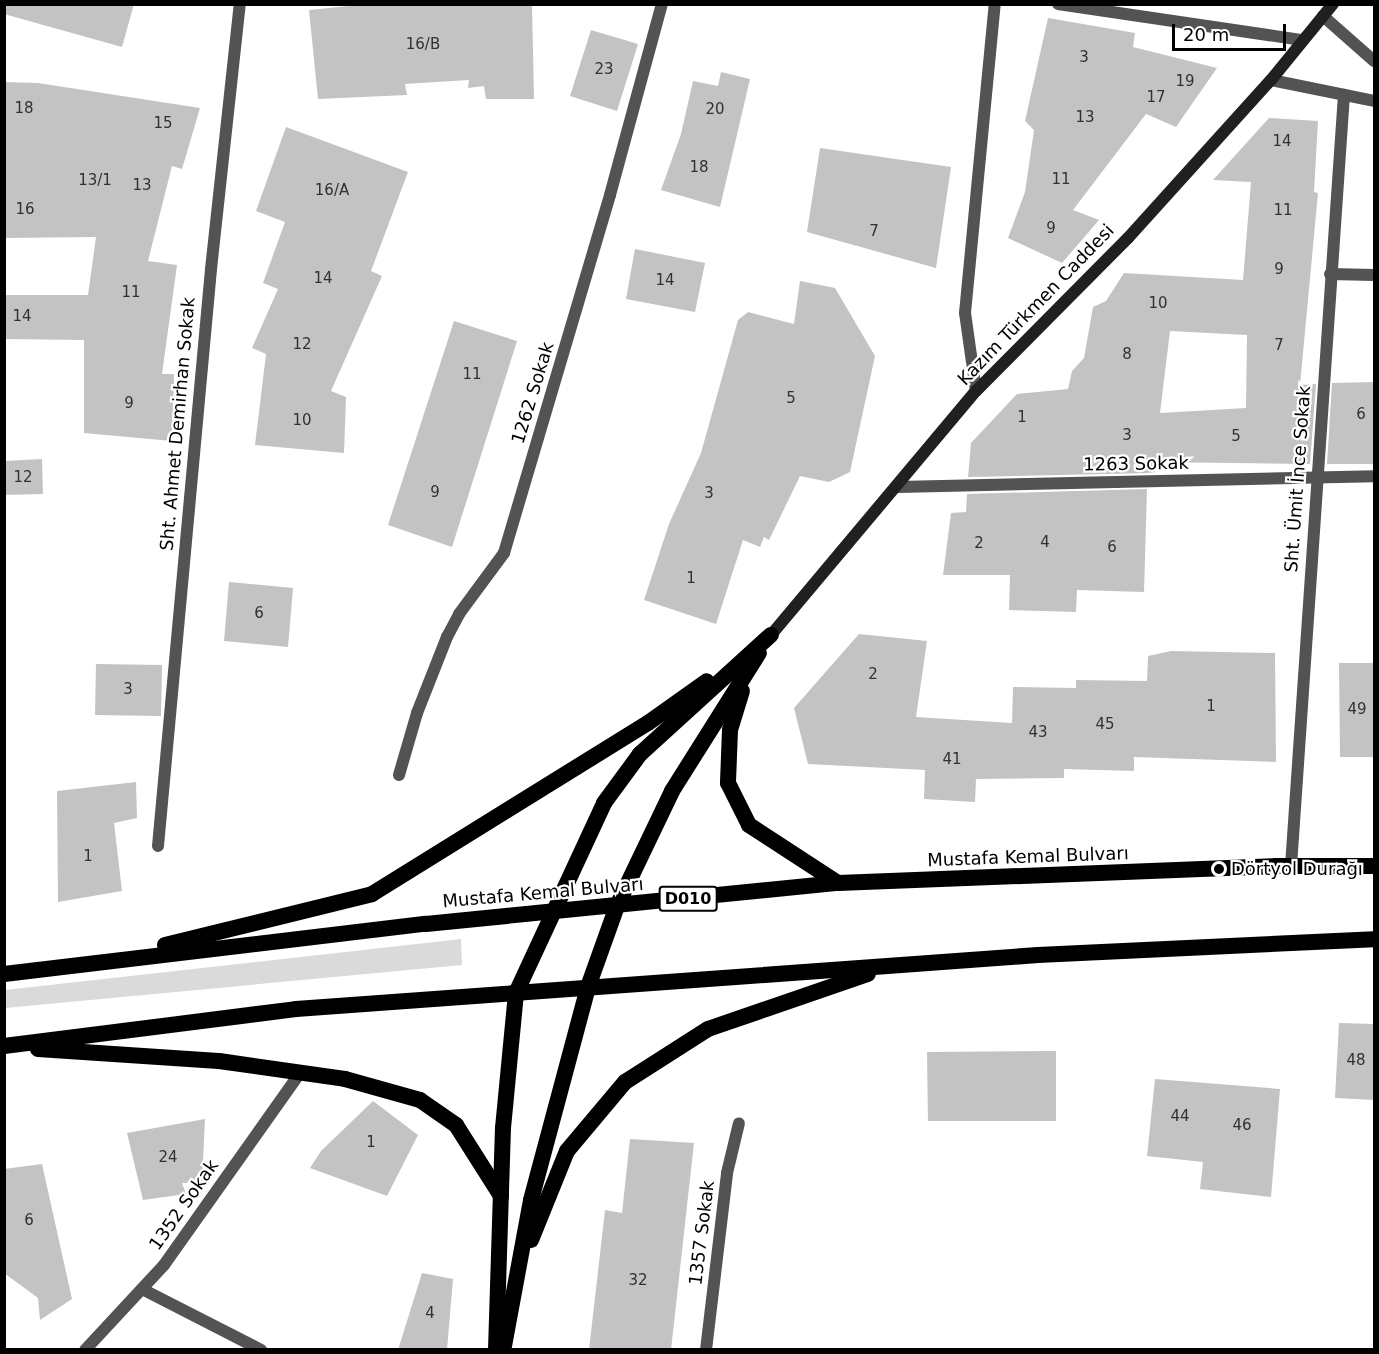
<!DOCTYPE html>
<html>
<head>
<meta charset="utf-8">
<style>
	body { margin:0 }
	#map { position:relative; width:1379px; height:1354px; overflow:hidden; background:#fff; font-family:"DejaVu Sans",sans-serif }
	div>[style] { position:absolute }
	.green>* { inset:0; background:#dadada }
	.building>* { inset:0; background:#c3c3c3 }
	.minor>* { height:12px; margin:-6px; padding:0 6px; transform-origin:6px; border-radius:6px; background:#535353 }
	.tertiary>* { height:12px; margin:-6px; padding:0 6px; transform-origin:6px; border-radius:6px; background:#535353 }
	.secondary>* { height:12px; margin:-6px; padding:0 6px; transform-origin:6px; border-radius:6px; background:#202020 }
	.trunk>* { height:16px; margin:-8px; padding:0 8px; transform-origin:8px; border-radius:8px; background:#000 }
	.dots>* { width:16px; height:16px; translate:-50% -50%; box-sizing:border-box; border:3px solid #fff; border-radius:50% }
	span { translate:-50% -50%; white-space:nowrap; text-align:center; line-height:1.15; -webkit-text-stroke:4.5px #fff; paint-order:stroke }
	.number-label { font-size:15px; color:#313131 }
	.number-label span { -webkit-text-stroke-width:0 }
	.shield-label span { padding:2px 4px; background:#fff; border:2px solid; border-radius:4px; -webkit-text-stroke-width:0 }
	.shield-label { font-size:16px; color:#000; font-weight:700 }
	.street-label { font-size:18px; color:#000 }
	.poi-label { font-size:18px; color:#000 }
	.left { translate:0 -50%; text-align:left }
	.frame { position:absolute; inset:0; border:6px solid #000; pointer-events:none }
	.scale { position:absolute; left:1172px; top:24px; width:114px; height:27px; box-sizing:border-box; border:3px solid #000; border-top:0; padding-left:8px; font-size:18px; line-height:21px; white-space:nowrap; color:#000; -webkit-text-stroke:4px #fff; paint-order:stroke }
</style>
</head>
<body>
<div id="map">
	<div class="green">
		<i style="clip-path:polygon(461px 939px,462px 965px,5px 1008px,5px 990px)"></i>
	</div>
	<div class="building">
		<i style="clip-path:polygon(4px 4px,134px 4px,122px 47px,4px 14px)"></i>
		<i style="clip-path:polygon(368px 4px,532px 4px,534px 99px,486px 99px,484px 86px,468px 88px,469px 80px,405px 84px,407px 95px,318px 99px,309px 10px)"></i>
		<i style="clip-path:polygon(1048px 18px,1135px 33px,1133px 47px,1217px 68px,1176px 127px,1146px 114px,1073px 210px,1099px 220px,1062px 263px,1008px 238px,1025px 192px,1034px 130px,1025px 121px)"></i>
		<i style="clip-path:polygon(591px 30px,638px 44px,617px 111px,570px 96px)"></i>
		<i style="clip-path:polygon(721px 72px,750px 79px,720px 207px,661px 190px,681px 134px,693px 81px,718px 86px)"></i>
		<i style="clip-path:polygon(4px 82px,38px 83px,200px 108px,182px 169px,172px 166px,148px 261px,177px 265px,162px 374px,174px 374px,172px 441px,84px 433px,84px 340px,4px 339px,4px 295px,88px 295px,96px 237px,4px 238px)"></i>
		<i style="clip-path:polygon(evenodd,1269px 118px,1318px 121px,1314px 192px,1318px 193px,1300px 385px,1316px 384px,1310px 464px,1156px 462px,1155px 472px,1148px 473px,968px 477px,971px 443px,1017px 394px,1068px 389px,1072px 371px,1084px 358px,1093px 307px,1106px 301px,1124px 273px,1243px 280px,1251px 182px,1213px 180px,1269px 118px,1170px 331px,1247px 335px,1246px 408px,1160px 413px,1170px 331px)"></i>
		<i style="clip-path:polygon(286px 127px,408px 172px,371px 271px,382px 276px,331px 391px,346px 397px,344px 453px,255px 445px,266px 354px,252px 348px,278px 289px,263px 283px,285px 222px,256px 211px)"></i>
		<i style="clip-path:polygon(820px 148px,951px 167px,936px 268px,807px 232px)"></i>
		<i style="clip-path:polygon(635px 249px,705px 263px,695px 312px,626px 299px)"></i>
		<i style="clip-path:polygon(800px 281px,835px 288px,875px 356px,850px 472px,829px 482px,800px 476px,769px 540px,764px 537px,760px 547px,743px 540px,716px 624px,644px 600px,669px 524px,701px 453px,738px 320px,748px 312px,794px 324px)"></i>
		<i style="clip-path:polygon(454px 321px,517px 341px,452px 547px,388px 525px)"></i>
		<i style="clip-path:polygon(1374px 382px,1374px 464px,1327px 464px,1332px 383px)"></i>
		<i style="clip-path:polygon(42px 459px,43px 494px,4px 495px,4px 461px)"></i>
		<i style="clip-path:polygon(1147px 489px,1144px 592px,1077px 590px,1076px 612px,1009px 610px,1010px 575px,943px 575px,951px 513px,966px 512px,967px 494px)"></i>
		<i style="clip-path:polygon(229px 582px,293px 588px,288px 647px,224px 641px)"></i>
		<i style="clip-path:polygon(859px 634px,927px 641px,916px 717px,1012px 723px,1013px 687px,1076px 688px,1076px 680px,1147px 681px,1148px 656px,1171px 651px,1275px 653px,1276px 762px,1134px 757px,1134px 771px,1064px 769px,1064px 778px,976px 779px,975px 802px,924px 799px,925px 770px,808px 764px,794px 708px)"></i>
		<i style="clip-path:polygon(1339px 663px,1374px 663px,1374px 757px,1340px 757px)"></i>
		<i style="clip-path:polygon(96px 664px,162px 665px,161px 716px,95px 715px)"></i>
		<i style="clip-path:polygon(136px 782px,137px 818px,114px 823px,122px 891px,58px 902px,57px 791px)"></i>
		<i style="clip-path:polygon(1339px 1023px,1374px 1024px,1374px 1100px,1335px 1098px)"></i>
		<i style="clip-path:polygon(1056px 1051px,1056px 1121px,928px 1121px,927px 1052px)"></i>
		<i style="clip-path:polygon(1155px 1079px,1280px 1089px,1271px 1197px,1200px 1189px,1203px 1162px,1147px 1156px)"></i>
		<i style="clip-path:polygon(373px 1101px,418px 1135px,387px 1196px,310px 1168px,321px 1151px)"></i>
		<i style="clip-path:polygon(205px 1119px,202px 1182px,182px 1183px,186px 1194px,143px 1200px,127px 1133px)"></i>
		<i style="clip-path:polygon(630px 1139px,694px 1143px,671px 1350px,589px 1350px,605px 1210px,622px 1213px)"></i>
		<i style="clip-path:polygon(42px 1164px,72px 1299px,40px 1320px,38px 1298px,4px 1273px,4px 1169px)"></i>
		<i style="clip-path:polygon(422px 1273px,453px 1279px,447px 1350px,398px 1350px)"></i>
	</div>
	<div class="minor">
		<i style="left:1058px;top:4px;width:247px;rotate:8.4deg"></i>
		<i style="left:1330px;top:274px;width:44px;rotate:1.3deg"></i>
		<i style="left:976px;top:391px;width:79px;rotate:-98deg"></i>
		<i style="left:965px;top:313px;width:310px;rotate:-84.5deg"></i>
		<i style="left:898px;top:487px;width:476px;rotate:-1.3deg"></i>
		<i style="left:399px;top:775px;width:65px;rotate:-73.8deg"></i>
		<i style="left:417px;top:713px;width:82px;rotate:-68.5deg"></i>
		<i style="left:447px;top:637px;width:26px;rotate:-62deg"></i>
		<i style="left:459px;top:614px;width:76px;rotate:-53.6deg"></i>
		<i style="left:504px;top:553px;width:373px;rotate:-73.5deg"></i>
		<i style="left:610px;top:195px;width:198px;rotate:-74.8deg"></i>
		<i style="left:158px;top:846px;width:579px;rotate:-84.75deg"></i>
		<i style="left:211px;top:269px;width:267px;rotate:-83.8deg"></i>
		<i style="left:1291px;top:866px;width:773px;rotate:-86.07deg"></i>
		<i style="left:142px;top:1289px;width:134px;rotate:27.1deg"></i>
		<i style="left:85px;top:1350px;width:116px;rotate:-47.1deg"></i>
		<i style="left:164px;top:1265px;width:235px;rotate:-54.7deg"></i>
		<i style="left:706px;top:1350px;width:178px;rotate:-83.2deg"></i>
		<i style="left:727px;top:1173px;width:51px;rotate:-76.5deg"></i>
	</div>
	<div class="tertiary">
		<i style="left:1323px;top:16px;width:68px;rotate:41.4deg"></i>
		<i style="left:1271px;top:80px;width:105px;rotate:11.5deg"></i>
	</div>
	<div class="secondary">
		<i style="left:771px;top:635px;width:319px;rotate:-50deg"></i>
		<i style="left:976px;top:391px;width:216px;rotate:-45.2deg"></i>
		<i style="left:1128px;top:238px;width:213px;rotate:-47.9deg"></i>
		<i style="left:1271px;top:80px;width:98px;rotate:-50.8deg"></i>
	</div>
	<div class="trunk">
		<i style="left:742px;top:691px;width:41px;rotate:107.1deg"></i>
		<i style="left:730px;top:730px;width:53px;rotate:92.2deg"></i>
		<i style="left:728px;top:783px;width:47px;rotate:63.4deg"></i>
		<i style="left:749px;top:825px;width:106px;rotate:33.1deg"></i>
		<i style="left:165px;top:945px;width:213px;rotate:-13.8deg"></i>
		<i style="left:372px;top:894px;width:325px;rotate:-31.8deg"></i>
		<i style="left:648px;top:723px;width:72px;rotate:-35.4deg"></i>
		<i style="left:4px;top:974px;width:425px;rotate:-6.8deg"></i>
		<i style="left:426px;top:924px;width:414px;rotate:-5.7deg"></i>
		<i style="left:838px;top:883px;width:437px;rotate:-2.2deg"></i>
		<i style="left:1275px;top:866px;width:99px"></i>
		<i style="left:4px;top:1046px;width:294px;rotate:-7.2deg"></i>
		<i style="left:296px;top:1009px;width:744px;rotate:-4.16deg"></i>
		<i style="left:1038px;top:955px;width:336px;rotate:-2.7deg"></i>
		<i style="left:38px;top:1049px;width:181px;rotate:3.8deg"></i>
		<i style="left:219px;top:1061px;width:127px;rotate:8.1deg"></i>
		<i style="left:345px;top:1079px;width:78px;rotate:15.6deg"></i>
		<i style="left:420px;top:1100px;width:44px;rotate:34.8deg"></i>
		<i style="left:456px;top:1125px;width:84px;rotate:57.6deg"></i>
		<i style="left:531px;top:1240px;width:96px;rotate:-68deg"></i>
		<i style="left:567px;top:1151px;width:90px;rotate:-50deg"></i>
		<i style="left:625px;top:1082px;width:98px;rotate:-32.6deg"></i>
		<i style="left:708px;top:1029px;width:169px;rotate:-19deg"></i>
		<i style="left:504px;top:1346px;width:148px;rotate:-79.5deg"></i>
		<i style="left:531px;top:1200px;width:220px;rotate:-75deg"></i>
		<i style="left:588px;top:987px;width:86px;rotate:-70.3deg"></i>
		<i style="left:617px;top:906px;width:127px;rotate:-64.4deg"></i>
		<i style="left:672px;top:791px;width:163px;rotate:-57.8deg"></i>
		<i style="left:496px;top:1350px;width:222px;rotate:-88.2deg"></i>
		<i style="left:503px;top:1128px;width:136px;rotate:-84.5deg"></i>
		<i style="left:516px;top:993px;width:209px;rotate:-65.1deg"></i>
		<i style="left:604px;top:803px;width:61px;rotate:-53.7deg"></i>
		<i style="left:640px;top:754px;width:177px;rotate:-42.3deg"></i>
	</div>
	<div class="dots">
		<i style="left:1219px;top:869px;background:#000"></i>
	</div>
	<div class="number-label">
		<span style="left:423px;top:45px">16/B</span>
		<span style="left:1084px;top:58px">3</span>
		<span style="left:604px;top:70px">23</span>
		<span style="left:1185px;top:82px">19</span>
		<span style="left:1156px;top:98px">17</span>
		<span style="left:24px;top:109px">18</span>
		<span style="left:715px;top:110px">20</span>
		<span style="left:1085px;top:118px">13</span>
		<span style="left:163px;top:124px">15</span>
		<span style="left:1282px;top:142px">14</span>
		<span style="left:699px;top:168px">18</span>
		<span style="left:1061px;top:180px">11</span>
		<span style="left:95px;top:181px">13/1</span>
		<span style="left:142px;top:186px">13</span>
		<span style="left:332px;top:191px">16/A</span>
		<span style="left:25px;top:210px">16</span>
		<span style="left:1283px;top:211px">11</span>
		<span style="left:1051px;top:229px">9</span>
		<span style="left:874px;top:232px">7</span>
		<span style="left:1279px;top:270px">9</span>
		<span style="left:323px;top:279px">14</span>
		<span style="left:665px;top:281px">14</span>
		<span style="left:131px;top:293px">11</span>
		<span style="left:1158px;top:304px">10</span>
		<span style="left:22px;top:317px">14</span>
		<span style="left:302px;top:345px">12</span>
		<span style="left:1279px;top:346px">7</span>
		<span style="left:1127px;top:355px">8</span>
		<span style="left:472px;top:375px">11</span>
		<span style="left:791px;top:399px">5</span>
		<span style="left:129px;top:404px">9</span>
		<span style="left:1361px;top:415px">6</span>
		<span style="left:1022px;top:418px">1</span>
		<span style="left:302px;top:421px">10</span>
		<span style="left:1127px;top:436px">3</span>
		<span style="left:1236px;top:437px">5</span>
		<span style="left:23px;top:478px">12</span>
		<span style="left:435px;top:493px">9</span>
		<span style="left:709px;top:494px">3</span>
		<span style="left:1045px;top:543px">4</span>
		<span style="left:979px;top:544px">2</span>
		<span style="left:1112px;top:548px">6</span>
		<span style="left:691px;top:579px">1</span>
		<span style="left:259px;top:614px">6</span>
		<span style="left:873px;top:675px">2</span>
		<span style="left:128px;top:690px">3</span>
		<span style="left:1211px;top:707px">1</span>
		<span style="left:1357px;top:710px">49</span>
		<span style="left:1105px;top:725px">45</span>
		<span style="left:1038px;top:733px">43</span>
		<span style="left:952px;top:760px">41</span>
		<span style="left:88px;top:857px">1</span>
		<span style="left:1356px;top:1061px">48</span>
		<span style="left:1180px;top:1117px">44</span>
		<span style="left:1242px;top:1126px">46</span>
		<span style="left:371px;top:1143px">1</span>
		<span style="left:168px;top:1158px">24</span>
		<span style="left:29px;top:1221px">6</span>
		<span style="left:638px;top:1281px">32</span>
		<span style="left:430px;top:1314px">4</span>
	</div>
	<div class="shield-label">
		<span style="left:688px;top:899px">D010</span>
	</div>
	<div class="street-label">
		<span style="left:1036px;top:305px;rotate:-46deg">Kazım Türkmen Caddesi</span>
		<span style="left:533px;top:393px;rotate:-73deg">1262 Sokak</span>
		<span style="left:178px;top:424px;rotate:-85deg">Sht. Ahmet Demirhan Sokak</span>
		<span style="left:1136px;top:464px;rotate:-1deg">1263 Sokak</span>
		<span style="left:1298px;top:479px;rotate:-86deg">Sht. Ümit İnce Sokak</span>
		<span style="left:1028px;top:857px;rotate:-2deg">Mustafa Kemal Bulvarı</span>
		<span style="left:543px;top:893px;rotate:-5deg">Mustafa Kemal Bulvarı</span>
		<span style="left:184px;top:1205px;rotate:-55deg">1352 Sokak</span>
		<span style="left:702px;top:1233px;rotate:-83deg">1357 Sokak</span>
	</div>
	<div class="poi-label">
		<span class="left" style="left:1231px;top:869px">Dörtyol Durağı</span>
	</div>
	<div class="frame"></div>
	<div class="scale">20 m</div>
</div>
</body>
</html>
